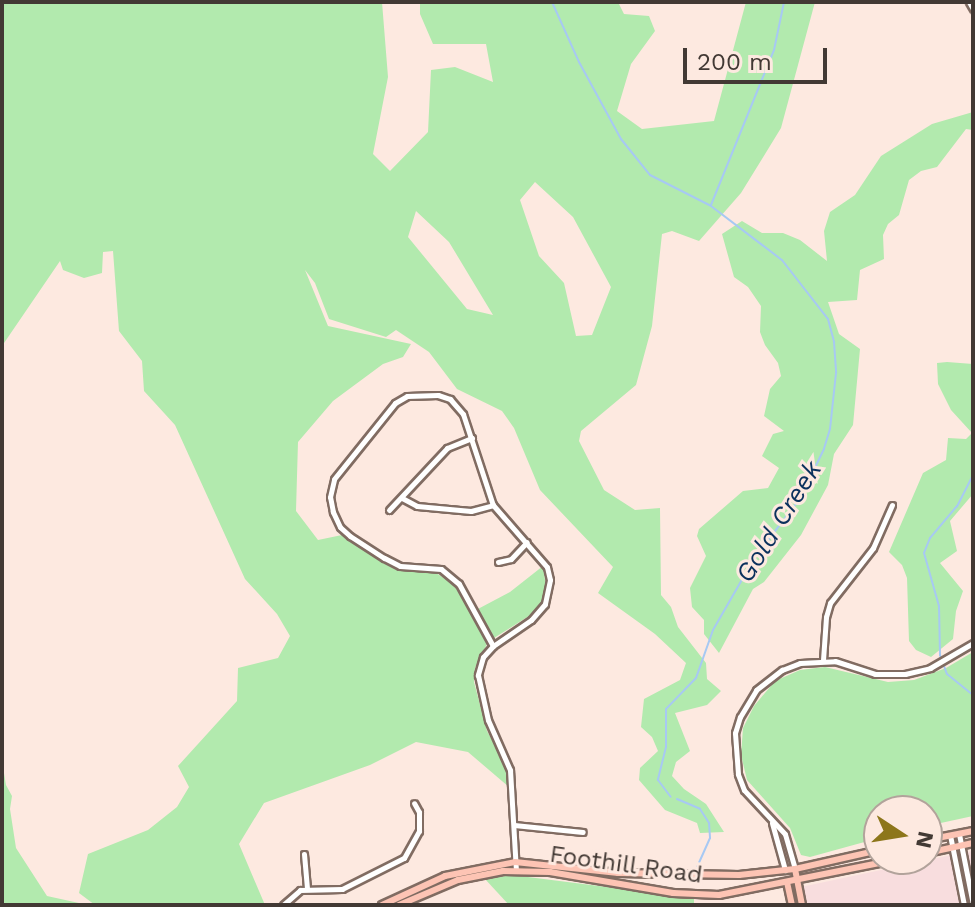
<!DOCTYPE html>
<html>
<head>
<meta charset="utf-8">
<style>
	body { margin:0 }
	#map { position:relative; width:975px; height:907px; overflow:hidden; background:#fde9e0; font-family:"Work Sans",sans-serif }
	div>[style] { position:absolute }
	.commercial>* { inset:0; background:#f8ddde }
	.green>* { inset:0; background:#b2eaae }
	.stream>* { height:2px; margin:-1px; padding:0 1px; transform-origin:1px; border-radius:1px; background:#a7c9f3 }
	.roads { filter:drop-shadow(2px 0 #816c62) drop-shadow(-2px 0 #816c62) drop-shadow(0 2px #816c62) drop-shadow(0 -2px #816c62) }
	.minor>* { height:5px; margin:-2.5px; padding:0 2.5px; transform-origin:2.5px; border-radius:2.5px; background:#fff }
	.major>* { height:6px; margin:-3px; padding:0 3px; transform-origin:3px; border-radius:3px; background:#fdc4b4 }
	span { translate:-50% -50%; white-space:nowrap; text-align:center; line-height:1.15; -webkit-text-stroke:6px #fde9e0; paint-order:stroke }
	.street-label { font-size:24px; color:#423934 }
	.water-label { font-size:26px; color:#0b315d; font-style:italic }
	.frame { position:absolute; inset:0; border:4px solid #423934; pointer-events:none }
	.north { position:absolute; left:863px; top:795px; width:80px; height:80px; box-sizing:border-box; background:#fde9e0; border:2px solid #b2a39b; border-radius:50%; rotate:102deg; font-size:22px; font-weight:700; line-height:32px; text-align:center; color:#423934 }
	.north::after { content:''; display:block; margin:auto; width:28px; height:36px; background:#8d761b; clip-path:polygon(50% 0,100% 100%,50% 72%,0 100%) }
	.scale { position:absolute; left:683px; top:48px; width:144px; height:36px; box-sizing:border-box; border:4px solid #423934; border-top:0; padding-left:10px; font-size:24px; line-height:28px; white-space:nowrap; color:#423934; -webkit-text-stroke:6px #fde9e0; paint-order:stroke }
</style>
</head>
<body>
<div id="map">
	<div class="commercial">
		<i style="clip-path:polygon(973px 851px,973px 905px,969px 905px,958px 854px)"></i>
		<i style="clip-path:polygon(956px 854px,967px 905px,805px 905px,801px 887px)"></i>
	</div>
	<div class="green">
		<i style="clip-path:polygon(evenodd,2px 2px,382px 2px,388px 77px,373px 154px,390px 171px,428px 132px,431px 70px,455px 67px,493px 82px,486px 44px,433px 44px,420px 14px,420px 2px,618px 2px,624px 14px,649px 16px,655px 31px,631px 64px,617px 111px,642px 129px,714px 121px,746px 2px,815px 2px,781px 128px,741px 193px,699px 241px,672px 231px,662px 234px,652px 326px,636px 385px,581px 431px,579px 441px,604px 490px,635px 510px,660px 508px,661px 595px,671px 607px,678px 627px,706px 663px,707px 679px,721px 691px,707px 705px,675px 713px,690px 751px,676px 762px,672px 776px,684px 789px,706px 804px,724px 832px,700px 833px,697px 823px,665px 810px,639px 780px,640px 768px,658px 751px,652px 737px,641px 727px,644px 699px,680px 680px,686px 663px,655px 634px,598px 593px,613px 567px,540px 490px,514px 428px,502px 411px,457px 389px,429px 352px,396px 330px,386px 337px,329px 319px,315px 283px,305px 270px,328px 326px,411px 344px,403px 357px,383px 364px,333px 401px,298px 442px,296px 511px,318px 540px,342px 535px,395px 569px,436px 573px,454px 584px,487px 644px,475px 668px,474px 682px,487px 731px,505px 763px,509px 787px,468px 752px,416px 742px,370px 765px,264px 803px,239px 844px,265px 905px,95px 905px,79px 893px,88px 854px,148px 830px,177px 807px,189px 787px,178px 766px,237px 701px,238px 668px,278px 658px,290px 636px,277px 614px,245px 579px,175px 425px,144px 391px,142px 361px,119px 331px,113px 251px,103px 252px,102px 273px,84px 278px,63px 270px,60px 261px,2px 346px,2px 2px,535px 182px,573px 217px,611px 287px,592px 335px,576px 336px,564px 283px,539px 256px,520px 200px,535px 182px,2px 2px,416px 211px,449px 242px,493px 315px,467px 309px,408px 237px,416px 211px)"></i>
		<i style="clip-path:polygon(973px 112px,973px 130px,966px 129px,937px 167px,921px 171px,909px 180px,899px 215px,888px 224px,883px 235px,884px 259px,860px 270px,857px 300px,828px 302px,839px 334px,860px 349px,853px 425px,834px 454px,828px 485px,801px 535px,764px 582px,753px 589px,719px 653px,704px 634px,704px 620px,692px 607px,690px 588px,706px 556px,697px 536px,699px 529px,743px 491px,768px 488px,779px 468px,762px 456px,773px 434px,784px 431px,764px 416px,770px 389px,781px 376px,778px 363px,765px 345px,760px 332px,761px 306px,748px 287px,734px 277px,722px 234px,742px 221px,762px 233px,783px 233px,800px 240px,827px 261px,824px 231px,830px 212px,855px 195px,881px 156px,932px 124px)"></i>
		<i style="clip-path:polygon(947px 362px,973px 364px,973px 494px,950px 521px,957px 551px,940px 563px,963px 591px,956px 611px,953px 639px,931px 657px,916px 650px,909px 641px,907px 578px,902px 565px,889px 552px,923px 473px,946px 460px,948px 438px,966px 439px,972px 433px,951px 410px,938px 384px,937px 363px)"></i>
		<i style="clip-path:polygon(543px 566px,546px 587px,541px 603px,532px 614px,494px 638px,476px 610px,510px 592px)"></i>
		<i style="clip-path:polygon(973px 652px,973px 816px,927px 826px,927px 811px,879px 811px,879px 838px,810px 857px,801px 855px,790px 828px,747px 780px,741px 755px,743px 728px,754px 706px,775px 681px,800px 670px,825px 667px,888px 682px,914px 680px,946px 668px)"></i>
		<i style="clip-path:polygon(2px 761px,6px 785px,12px 796px,10px 809px,16px 848px,47px 896px,88px 905px,2px 905px)"></i>
		<i style="clip-path:polygon(512px 875px,694px 898px,694px 905px,509px 905px,485px 879px)"></i>
	</div>
	<div class="stream">
		<i style="left:552px;top:2px;width:66px;rotate:65.8deg"></i>
		<i style="left:579px;top:62px;width:88px;rotate:61.4deg"></i>
		<i style="left:621px;top:139px;width:46px;rotate:51.1deg"></i>
		<i style="left:650px;top:175px;width:68px;rotate:26.9deg"></i>
		<i style="left:711px;top:206px;width:89px;rotate:37.3deg"></i>
		<i style="left:782px;top:260px;width:75px;rotate:52.1deg"></i>
		<i style="left:828px;top:319px;width:24px;rotate:75deg"></i>
		<i style="left:834px;top:342px;width:31px;rotate:86deg"></i>
		<i style="left:836px;top:373px;width:56px;rotate:96.1deg"></i>
		<i style="left:830px;top:429px;width:21px;rotate:107deg"></i>
		<i style="left:824px;top:449px;width:57px;rotate:116.1deg"></i>
		<i style="left:799px;top:500px;width:72px;rotate:127.7deg"></i>
		<i style="left:755px;top:557px;width:84px;rotate:119.9deg"></i>
		<i style="left:713px;top:630px;width:51px;rotate:109.5deg"></i>
		<i style="left:696px;top:678px;width:43px;rotate:134.1deg"></i>
		<i style="left:666px;top:709px;width:38px;rotate:90deg"></i>
		<i style="left:666px;top:747px;width:34px;rotate:104deg"></i>
		<i style="left:658px;top:780px;width:21px;rotate:53deg"></i>
		<i style="left:711px;top:205px;width:167px;rotate:-67.9deg"></i>
		<i style="left:774px;top:50px;width:49px;rotate:-78.2deg"></i>
		<i style="left:973px;top:475px;width:35px;rotate:117deg"></i>
		<i style="left:957px;top:506px;width:42px;rotate:130.2deg"></i>
		<i style="left:930px;top:538px;width:16px;rotate:112deg"></i>
		<i style="left:924px;top:553px;width:55px;rotate:74.2deg"></i>
		<i style="left:939px;top:606px;width:49px;rotate:88.8deg"></i>
		<i style="left:940px;top:655px;width:20px;rotate:70deg"></i>
		<i style="left:947px;top:674px;width:33px;rotate:39deg"></i>
		<i style="left:677px;top:799px;width:25px;rotate:23deg"></i>
		<i style="left:700px;top:809px;width:17px;rotate:57deg"></i>
		<i style="left:709px;top:823px;width:15px;rotate:86deg"></i>
		<i style="left:710px;top:838px;width:35px;rotate:114deg"></i>
		<i style="left:2px;top:902px;width:3px;rotate:72deg"></i>
		<i style="left:680px;top:904px;width:1px;rotate:90deg"></i>
	</div>
	<div class="roads">
		<div class="minor">
			<i style="left:969px;top:2px;width:8px;rotate:60deg"></i>
			<i style="left:402px;top:498px;width:17px;rotate:28deg"></i>
			<i style="left:417px;top:506px;width:54px;rotate:5.3deg"></i>
			<i style="left:471px;top:511px;width:23px;rotate:-15deg"></i>
			<i style="left:389px;top:510px;width:85px;rotate:-46.9deg"></i>
			<i style="left:447px;top:448px;width:27px;rotate:-22deg"></i>
			<i style="left:498px;top:562px;width:13px;rotate:-13deg"></i>
			<i style="left:511px;top:559px;width:23px;rotate:-47deg"></i>
			<i style="left:493px;top:646px;width:71px;rotate:-118.7deg"></i>
			<i style="left:459px;top:584px;width:23px;rotate:-140deg"></i>
			<i style="left:441px;top:569px;width:41px;rotate:-175.8deg"></i>
			<i style="left:400px;top:566px;width:18px;rotate:-153deg"></i>
			<i style="left:384px;top:558px;width:40px;rotate:-147.1deg"></i>
			<i style="left:350px;top:536px;width:13px;rotate:-138deg"></i>
			<i style="left:340px;top:527px;width:17px;rotate:-115deg"></i>
			<i style="left:333px;top:512px;width:15px;rotate:-101deg"></i>
			<i style="left:330px;top:497px;width:18px;rotate:-77deg"></i>
			<i style="left:334px;top:479px;width:97px;rotate:-51.2deg"></i>
			<i style="left:395px;top:403px;width:14px;rotate:-30deg"></i>
			<i style="left:407px;top:396px;width:31px;rotate:-2deg"></i>
			<i style="left:438px;top:395px;width:13px;rotate:18deg"></i>
			<i style="left:450px;top:399px;width:20px;rotate:49deg"></i>
			<i style="left:463px;top:414px;width:96px;rotate:71.8deg"></i>
			<i style="left:493px;top:505px;width:82px;rotate:48.9deg"></i>
			<i style="left:547px;top:567px;width:13px;rotate:77deg"></i>
			<i style="left:550px;top:580px;width:25px;rotate:102deg"></i>
			<i style="left:545px;top:604px;width:21px;rotate:131deg"></i>
			<i style="left:531px;top:620px;width:46px;rotate:145.6deg"></i>
			<i style="left:493px;top:646px;width:15px;rotate:132deg"></i>
			<i style="left:483px;top:657px;width:19px;rotate:106deg"></i>
			<i style="left:478px;top:675px;width:46px;rotate:77.5deg"></i>
			<i style="left:488px;top:720px;width:55px;rotate:66.3deg"></i>
			<i style="left:510px;top:770px;width:100px;rotate:86.6deg"></i>
			<i style="left:823px;top:660px;width:43px;rotate:-86deg"></i>
			<i style="left:826px;top:617px;width:15px;rotate:-74deg"></i>
			<i style="left:830px;top:603px;width:70px;rotate:-52deg"></i>
			<i style="left:873px;top:548px;width:47px;rotate:-66.2deg"></i>
			<i style="left:772px;top:823px;width:49px;rotate:74.5deg"></i>
			<i style="left:514px;top:825px;width:69px;rotate:5.8deg"></i>
			<i style="left:959px;top:834px;width:72px;rotate:78.8deg"></i>
			<i style="left:950px;top:835px;width:71px;rotate:78.7deg"></i>
			<i style="left:304px;top:854px;width:34px;rotate:85deg"></i>
			<i style="left:795px;top:869px;width:36px;rotate:-106deg"></i>
			<i style="left:785px;top:834px;width:60px;rotate:-133deg"></i>
			<i style="left:744px;top:790px;width:17px;rotate:-111deg"></i>
			<i style="left:738px;top:774px;width:41px;rotate:-94.2deg"></i>
			<i style="left:735px;top:733px;width:17px;rotate:-73deg"></i>
			<i style="left:740px;top:717px;width:31px;rotate:-59deg"></i>
			<i style="left:756px;top:690px;width:33px;rotate:-38deg"></i>
			<i style="left:782px;top:670px;width:19px;rotate:-21deg"></i>
			<i style="left:800px;top:663px;width:35px;rotate:-3deg"></i>
			<i style="left:835px;top:661px;width:42px;rotate:18deg"></i>
			<i style="left:875px;top:674px;width:30px"></i>
			<i style="left:905px;top:674px;width:26px;rotate:-13deg"></i>
			<i style="left:930px;top:668px;width:50px;rotate:-30.2deg"></i>
			<i style="left:283px;top:905px;width:23px;rotate:-41deg"></i>
			<i style="left:300px;top:890px;width:42px;rotate:-1.4deg"></i>
			<i style="left:342px;top:889px;width:69px;rotate:-26.6deg"></i>
			<i style="left:404px;top:858px;width:31px;rotate:-61deg"></i>
			<i style="left:419px;top:831px;width:19px;rotate:-90deg"></i>
			<i style="left:419px;top:812px;width:10px;rotate:-119deg"></i>
		</div>
		<div class="major">
			<i style="left:927px;top:840px;width:47px;rotate:-11.1deg"></i>
			<i style="left:927px;top:853px;width:47px;rotate:-12.3deg"></i>
			<i style="left:795px;top:869px;width:37px;rotate:79deg"></i>
			<i style="left:787px;top:882px;width:24px;rotate:78deg"></i>
			<i style="left:382px;top:905px;width:69px;rotate:-24.7deg"></i>
			<i style="left:445px;top:876px;width:71px;rotate:-11.3deg"></i>
			<i style="left:515px;top:862px;width:104px;rotate:6.1deg"></i>
			<i style="left:618px;top:873px;width:121px;rotate:0.9deg"></i>
			<i style="left:739px;top:875px;width:56px;rotate:-6.1deg"></i>
			<i style="left:795px;top:869px;width:86px;rotate:-12.7deg"></i>
			<i style="left:399px;top:905px;width:64px;rotate:-23deg"></i>
			<i style="left:458px;top:880px;width:46px;rotate:-11.3deg"></i>
			<i style="left:503px;top:871px;width:47px;rotate:1.2deg"></i>
			<i style="left:550px;top:872px;width:125px;rotate:9.7deg"></i>
			<i style="left:673px;top:893px;width:46px;rotate:2.5deg"></i>
			<i style="left:719px;top:895px;width:184px;rotate:-11.3deg"></i>
		</div>
	</div>
	<div class="street-label">
		<span style="left:626px;top:865px;rotate:8deg">Foothill Road</span>
	</div>
	<div class="water-label">
		<span style="left:779px;top:522px;rotate:-58deg">Gold Creek</span>
	</div>
	<div class="frame"></div>
	<div class="north">N</div>
	<div class="scale">200 m</div>
</div>
</body>
</html>
